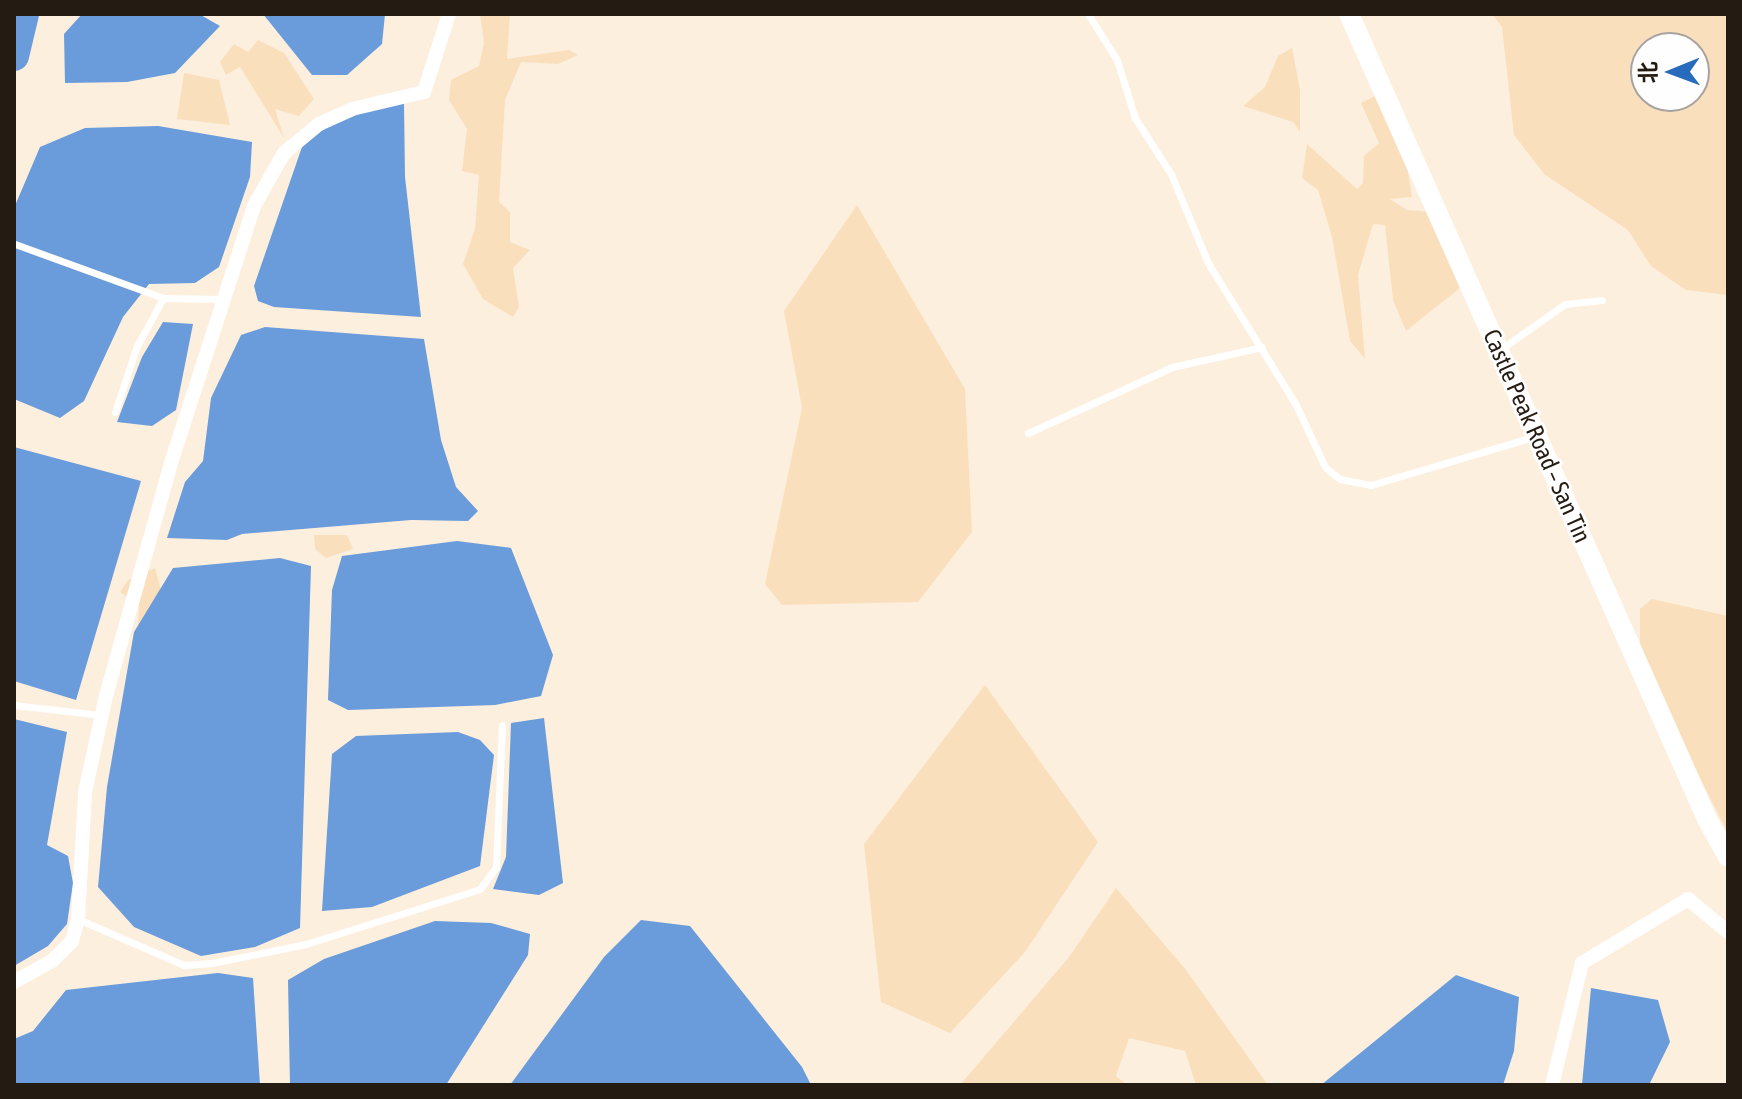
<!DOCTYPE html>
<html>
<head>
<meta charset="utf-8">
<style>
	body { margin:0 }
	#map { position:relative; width:1742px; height:1099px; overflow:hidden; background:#fcefde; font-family:"Asap Condensed","Noto Sans SC",sans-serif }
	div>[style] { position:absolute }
	.green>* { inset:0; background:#fadfbd }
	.water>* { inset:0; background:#6a9bda }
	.river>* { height:30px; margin:-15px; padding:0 15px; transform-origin:15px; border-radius:15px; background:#6a9bda }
	.lane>* { height:7px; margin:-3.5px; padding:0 3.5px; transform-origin:3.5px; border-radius:3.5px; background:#fff }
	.street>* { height:14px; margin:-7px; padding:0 7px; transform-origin:7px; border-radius:7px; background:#fff }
	.secondary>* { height:20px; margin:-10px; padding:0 10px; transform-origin:10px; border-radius:10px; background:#fff }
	span { translate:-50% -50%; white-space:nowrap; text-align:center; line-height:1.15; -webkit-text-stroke:6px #fefefe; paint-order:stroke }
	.street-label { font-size:24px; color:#241c12 }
	.frame { position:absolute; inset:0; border:16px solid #241c12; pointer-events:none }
	.north { position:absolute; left:1630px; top:32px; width:80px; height:80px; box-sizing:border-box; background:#fefefe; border:2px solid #a7a4a0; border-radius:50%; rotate:269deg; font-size:22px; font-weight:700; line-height:32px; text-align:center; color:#241c12 }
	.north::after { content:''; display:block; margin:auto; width:28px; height:36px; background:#286bbc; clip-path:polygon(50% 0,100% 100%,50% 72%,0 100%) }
</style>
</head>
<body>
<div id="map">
	<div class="green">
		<i style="clip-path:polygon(480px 14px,510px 14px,507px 59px,569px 50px,578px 55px,558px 64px,521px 62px,505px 100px,499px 202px,510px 212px,510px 242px,530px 250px,513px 268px,519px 307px,513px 317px,483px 299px,463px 264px,475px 229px,479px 175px,462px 171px,467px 129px,449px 100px,451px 80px,479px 66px,484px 43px)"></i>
		<i style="clip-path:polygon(evenodd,1492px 14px,1728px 14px,1728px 295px,1686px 290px,1651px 266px,1628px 230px,1544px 174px,1514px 135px,1502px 27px,1492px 14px,1646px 48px,1694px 48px,1694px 96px,1646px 96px,1646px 48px)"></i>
		<i style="clip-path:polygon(258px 40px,284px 53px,314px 99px,299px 116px,275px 109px,284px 138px,240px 67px,226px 75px,220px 62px,234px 44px,248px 52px)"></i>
		<i style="clip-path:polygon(1292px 48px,1300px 90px,1300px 132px,1293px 122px,1243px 106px,1265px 87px,1278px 56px)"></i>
		<i style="clip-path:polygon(184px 73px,219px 80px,230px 125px,177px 119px)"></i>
		<i style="clip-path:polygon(1379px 94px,1404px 147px,1412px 197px,1390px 199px,1407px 210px,1434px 212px,1465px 284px,1406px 331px,1393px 300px,1385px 225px,1373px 224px,1358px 275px,1365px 359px,1350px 341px,1332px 237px,1318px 190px,1302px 178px,1307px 144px,1357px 189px,1363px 183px,1364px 156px,1379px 143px,1361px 103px)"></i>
		<i style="clip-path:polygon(857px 205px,965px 389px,972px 532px,918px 602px,782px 605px,765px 584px,802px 408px,784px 311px)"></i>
		<i style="clip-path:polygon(314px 535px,347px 535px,353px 549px,326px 558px,315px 549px)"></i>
		<i style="clip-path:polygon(155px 568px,161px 590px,138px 634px,139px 605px,120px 592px,128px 580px)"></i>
		<i style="clip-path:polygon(1652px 599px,1728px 616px,1728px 833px,1640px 661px,1640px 609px)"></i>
		<i style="clip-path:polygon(985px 685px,1098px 842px,1025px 952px,950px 1033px,881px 1002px,864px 844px)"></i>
		<i style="clip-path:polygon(1116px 888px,1186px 970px,1268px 1085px,1196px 1085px,1185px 1051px,1129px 1038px,1116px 1076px,1127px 1085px,960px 1085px,1069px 957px)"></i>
	</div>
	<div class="water">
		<i style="clip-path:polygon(82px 14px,199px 14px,220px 26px,175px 73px,127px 82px,65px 83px,64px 34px)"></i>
		<i style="clip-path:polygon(263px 14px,385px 14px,382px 44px,347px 75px,312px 75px)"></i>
		<i style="clip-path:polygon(364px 99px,404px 104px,405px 177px,421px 317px,274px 307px,258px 301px,254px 286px,303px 144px)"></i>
		<i style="clip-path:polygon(158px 126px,252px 142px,250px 177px,219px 267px,195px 283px,149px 284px,123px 317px,84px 401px,60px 418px,14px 399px,14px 208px,40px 147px,85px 128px)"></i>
		<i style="clip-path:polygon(163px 322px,193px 324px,176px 410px,152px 426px,117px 422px,142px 357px)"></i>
		<i style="clip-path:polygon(265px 327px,424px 339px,441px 440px,456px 487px,478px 511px,468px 521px,411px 520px,242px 534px,227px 540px,167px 538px,185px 482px,203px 461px,211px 398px,241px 335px)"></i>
		<i style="clip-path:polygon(14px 447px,141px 481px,76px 700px,14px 681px)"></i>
		<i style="clip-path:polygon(457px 541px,511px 548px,553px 655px,541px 696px,495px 705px,348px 710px,328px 700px,332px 590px,342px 556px)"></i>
		<i style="clip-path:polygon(280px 558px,311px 566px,300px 928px,255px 947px,201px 956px,134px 927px,98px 887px,107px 787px,134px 632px,173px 568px)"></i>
		<i style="clip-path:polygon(544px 718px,563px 883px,539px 895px,493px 889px,506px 857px,511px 723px)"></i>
		<i style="clip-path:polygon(14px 719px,67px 732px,47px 845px,68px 856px,73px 883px,67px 924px,48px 946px,14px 966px)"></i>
		<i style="clip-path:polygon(458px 732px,480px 740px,494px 755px,480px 866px,372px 907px,322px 911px,332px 754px,356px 736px)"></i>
		<i style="clip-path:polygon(641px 920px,690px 926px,802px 1067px,811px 1085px,510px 1085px,604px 957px)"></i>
		<i style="clip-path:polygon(435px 921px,491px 923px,530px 934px,528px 955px,446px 1085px,290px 1085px,288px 980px,324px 959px)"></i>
		<i style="clip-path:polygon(218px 973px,253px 978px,260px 1085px,14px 1085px,14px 1039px,33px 1031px,66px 990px)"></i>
		<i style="clip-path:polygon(1456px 975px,1519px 997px,1514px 1051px,1503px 1085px,1321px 1085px)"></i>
		<i style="clip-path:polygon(1591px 988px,1658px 1000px,1670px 1042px,1649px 1085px,1582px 1085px)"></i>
	</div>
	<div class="river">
		<i style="left:14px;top:56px;width:43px;rotate:-76.6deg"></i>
	</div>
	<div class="lane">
		<i style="left:1088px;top:14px;width:54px;rotate:57.8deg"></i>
		<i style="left:1117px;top:60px;width:61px;rotate:72.8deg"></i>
		<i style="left:1135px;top:118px;width:67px;rotate:57.3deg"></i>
		<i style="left:1171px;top:174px;width:96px;rotate:67.4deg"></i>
		<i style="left:1208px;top:263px;width:167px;rotate:58.2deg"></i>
		<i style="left:1296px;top:405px;width:68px;rotate:64.9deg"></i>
		<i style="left:1325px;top:467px;width:19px;rotate:39deg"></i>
		<i style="left:1340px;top:479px;width:32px;rotate:11deg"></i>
		<i style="left:1371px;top:485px;width:169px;rotate:-16.5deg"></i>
		<i style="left:15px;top:244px;width:158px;rotate:20deg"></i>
		<i style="left:163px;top:298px;width:58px;rotate:1deg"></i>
		<i style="left:1501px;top:349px;width:78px;rotate:-35.1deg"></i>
		<i style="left:1565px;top:304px;width:37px;rotate:-6deg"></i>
		<i style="left:115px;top:412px;width:67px;rotate:-71.8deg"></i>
		<i style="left:136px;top:348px;width:57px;rotate:-61.6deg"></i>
		<i style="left:1028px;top:433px;width:158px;rotate:-24.6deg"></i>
		<i style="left:1172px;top:367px;width:92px;rotate:-12.5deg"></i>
		<i style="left:14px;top:705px;width:88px;rotate:6.6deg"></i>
		<i style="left:78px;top:919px;width:116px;rotate:23.5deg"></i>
		<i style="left:184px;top:965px;width:28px;rotate:-4deg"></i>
		<i style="left:212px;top:963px;width:96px;rotate:-11.4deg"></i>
		<i style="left:306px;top:944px;width:182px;rotate:-17.5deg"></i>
		<i style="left:480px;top:889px;width:27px;rotate:-54deg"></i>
		<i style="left:496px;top:867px;width:142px;rotate:-87.6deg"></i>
	</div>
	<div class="street">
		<i style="left:14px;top:982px;width:43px;rotate:-28.9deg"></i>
		<i style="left:52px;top:961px;width:28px;rotate:-45deg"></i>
		<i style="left:72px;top:941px;width:23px;rotate:-75deg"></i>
		<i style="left:78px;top:919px;width:127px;rotate:-86.8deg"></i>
		<i style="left:85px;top:792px;width:98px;rotate:-77.7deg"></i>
		<i style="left:106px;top:696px;width:242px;rotate:-74.4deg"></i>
		<i style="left:171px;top:463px;width:270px;rotate:-72.1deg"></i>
		<i style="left:254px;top:206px;width:61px;rotate:-60.5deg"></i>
		<i style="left:284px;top:153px;width:45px;rotate:-39.6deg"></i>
		<i style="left:319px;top:124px;width:36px;rotate:-24deg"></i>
		<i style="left:352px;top:109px;width:74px;rotate:-13.3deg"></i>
		<i style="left:424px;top:92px;width:82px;rotate:-72.2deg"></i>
		<i style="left:1552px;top:1085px;width:126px;rotate:-76.2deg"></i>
		<i style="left:1582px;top:963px;width:124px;rotate:-31.1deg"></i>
		<i style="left:1688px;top:899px;width:52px;rotate:39.5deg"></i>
	</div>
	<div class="secondary">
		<i style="left:1349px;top:14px;width:881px;rotate:66.02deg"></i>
		<i style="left:1707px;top:819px;width:43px;rotate:61.1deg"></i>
	</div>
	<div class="street-label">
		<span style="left:1537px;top:436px;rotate:66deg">Castle Peak Road – San Tin</span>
	</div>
	<div class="frame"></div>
	<div class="north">北</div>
</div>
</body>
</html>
